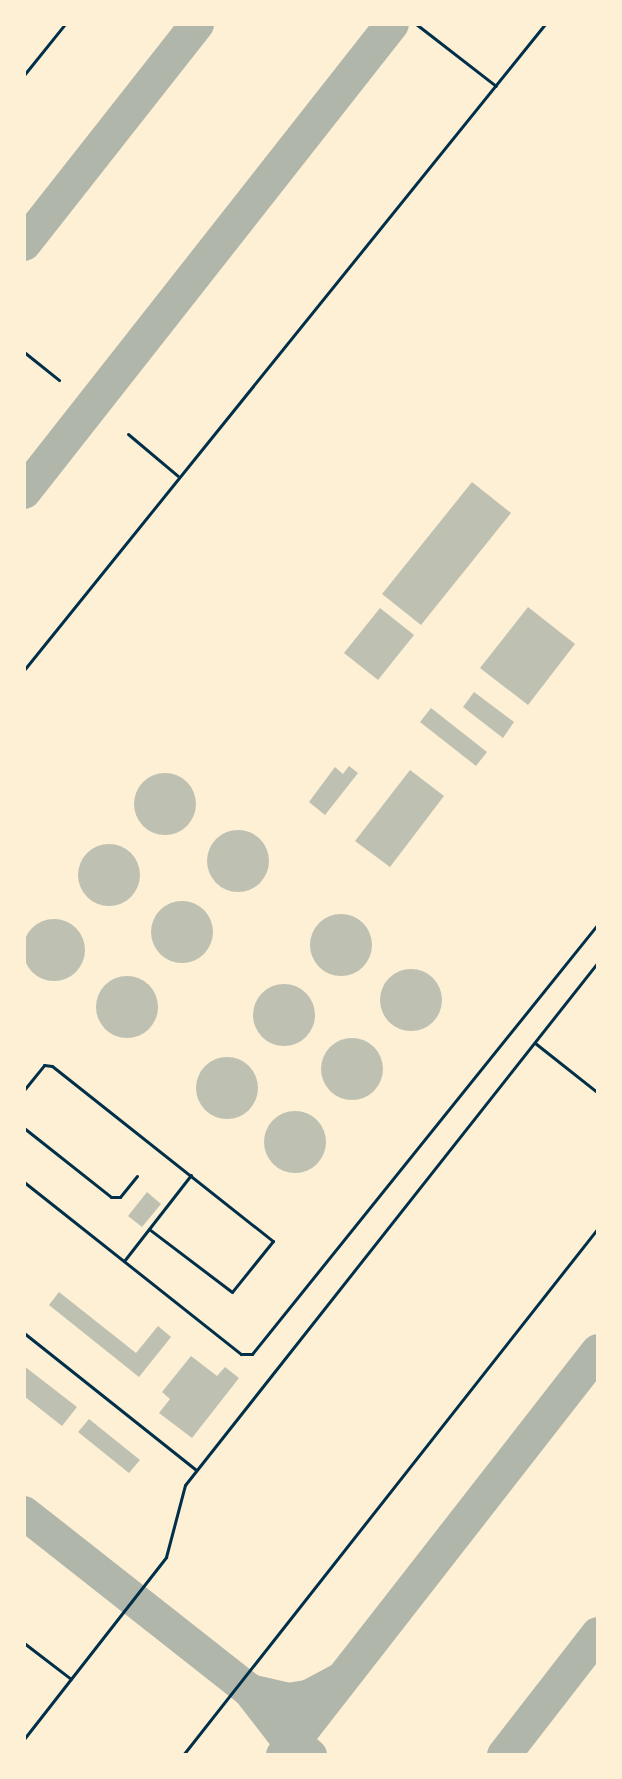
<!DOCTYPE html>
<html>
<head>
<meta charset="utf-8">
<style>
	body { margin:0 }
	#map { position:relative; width:622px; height:1779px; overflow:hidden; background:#fdf0d5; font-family:Arial,sans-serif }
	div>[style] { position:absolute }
	.taxiway>* { height:34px; margin:-17px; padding:0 17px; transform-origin:17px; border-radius:17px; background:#b1b6ab }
	.building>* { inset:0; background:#bec0b2 }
	.round { border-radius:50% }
	.service>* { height:3px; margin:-1.5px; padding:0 1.5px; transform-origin:1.5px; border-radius:1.5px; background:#003049 }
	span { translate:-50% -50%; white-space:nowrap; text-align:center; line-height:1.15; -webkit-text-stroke:4.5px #fdf0d5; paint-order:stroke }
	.frame { position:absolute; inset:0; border:26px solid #fdf0d5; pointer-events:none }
</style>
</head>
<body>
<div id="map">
	<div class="taxiway">
		<i style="left:24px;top:244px;width:280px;rotate:-51.8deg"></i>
		<i style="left:24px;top:492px;width:595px;rotate:-51.82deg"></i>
		<i style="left:24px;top:1513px;width:288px;rotate:38.2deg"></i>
		<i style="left:250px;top:1691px;width:51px;rotate:52.2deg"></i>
		<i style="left:281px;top:1731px;width:38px;rotate:40deg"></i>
		<i style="left:250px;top:1691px;width:39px;rotate:13deg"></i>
		<i style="left:288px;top:1700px;width:20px;rotate:-9deg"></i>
		<i style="left:308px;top:1697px;width:36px;rotate:-28deg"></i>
		<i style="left:283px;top:1755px;width:512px;rotate:-52.06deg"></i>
		<i style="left:504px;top:1755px;width:153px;rotate:-52.2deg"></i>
	</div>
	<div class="building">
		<i style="clip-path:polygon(472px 482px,511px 513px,421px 625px,382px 594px)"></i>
		<i style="clip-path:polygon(528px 607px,575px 644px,528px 705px,480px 668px)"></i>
		<i style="clip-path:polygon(380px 608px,414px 635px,378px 680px,344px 653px)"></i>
		<i style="clip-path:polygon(474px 692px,514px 722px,503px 738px,463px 707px)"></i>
		<i style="clip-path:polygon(431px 708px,487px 752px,476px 766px,420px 722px)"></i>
		<i style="clip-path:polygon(349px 766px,358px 773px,325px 815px,309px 802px,335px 767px,343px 774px)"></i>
		<i style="clip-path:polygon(410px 770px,444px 796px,390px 867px,355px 841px)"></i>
		<i class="round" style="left:134px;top:773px;width:62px;height:62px"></i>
		<i class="round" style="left:207px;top:830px;width:62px;height:62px"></i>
		<i class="round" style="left:78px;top:844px;width:62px;height:62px"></i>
		<i class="round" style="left:151px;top:901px;width:62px;height:62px"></i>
		<i class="round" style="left:310px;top:914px;width:62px;height:62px"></i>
		<i class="round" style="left:23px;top:919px;width:62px;height:62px"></i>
		<i class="round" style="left:380px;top:969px;width:62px;height:62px"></i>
		<i class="round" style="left:96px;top:976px;width:62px;height:62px"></i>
		<i class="round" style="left:253px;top:984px;width:62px;height:62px"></i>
		<i class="round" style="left:321px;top:1038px;width:62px;height:62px"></i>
		<i class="round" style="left:196px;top:1057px;width:62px;height:62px"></i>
		<i class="round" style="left:264px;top:1111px;width:62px;height:62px"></i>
		<i style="clip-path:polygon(147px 1192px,161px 1204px,142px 1227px,128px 1216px)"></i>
		<i style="clip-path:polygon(59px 1292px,136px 1353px,158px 1326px,171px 1337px,139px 1377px,49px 1305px)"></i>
		<i style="clip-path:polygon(191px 1356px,217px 1376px,225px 1367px,239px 1378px,192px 1438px,159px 1413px,170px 1399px,162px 1392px)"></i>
		<i style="clip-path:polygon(24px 1366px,77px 1407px,62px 1426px,24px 1396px)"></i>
		<i style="clip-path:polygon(89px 1419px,140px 1460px,129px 1473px,78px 1432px)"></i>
	</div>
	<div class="service">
		<i style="left:416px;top:24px;width:101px;rotate:37.8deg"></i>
		<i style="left:24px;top:75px;width:65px;rotate:-51.2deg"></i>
		<i style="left:24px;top:352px;width:45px;rotate:38.7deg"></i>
		<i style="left:128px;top:434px;width:65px;rotate:40deg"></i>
		<i style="left:24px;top:670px;width:830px;rotate:-51.11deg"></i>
		<i style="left:535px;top:1043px;width:80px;rotate:38.4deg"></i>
		<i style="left:24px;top:1090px;width:32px;rotate:-51deg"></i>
		<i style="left:44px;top:1065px;width:8px;rotate:7deg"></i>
		<i style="left:52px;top:1066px;width:282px;rotate:38.4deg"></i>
		<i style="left:273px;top:1241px;width:65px;rotate:128.8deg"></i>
		<i style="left:232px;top:1292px;width:104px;rotate:-142.8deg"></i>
		<i style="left:24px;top:1128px;width:111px;rotate:38.4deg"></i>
		<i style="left:111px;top:1197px;width:9px"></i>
		<i style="left:120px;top:1197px;width:27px;rotate:-51deg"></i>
		<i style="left:24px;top:1182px;width:277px;rotate:38.4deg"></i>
		<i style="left:241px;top:1354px;width:11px"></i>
		<i style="left:252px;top:1354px;width:552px;rotate:-51.18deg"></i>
		<i style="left:124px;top:1261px;width:109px;rotate:-52.1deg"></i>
		<i style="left:24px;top:1333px;width:220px;rotate:38.5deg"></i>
		<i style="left:24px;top:1643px;width:59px;rotate:37.5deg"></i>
		<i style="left:24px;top:1739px;width:231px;rotate:-52deg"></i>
		<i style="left:166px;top:1557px;width:74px;rotate:-75.2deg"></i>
		<i style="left:185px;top:1485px;width:666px;rotate:-51.7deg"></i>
		<i style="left:183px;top:1755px;width:671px;rotate:-51.78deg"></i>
	</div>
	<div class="frame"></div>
</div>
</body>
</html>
